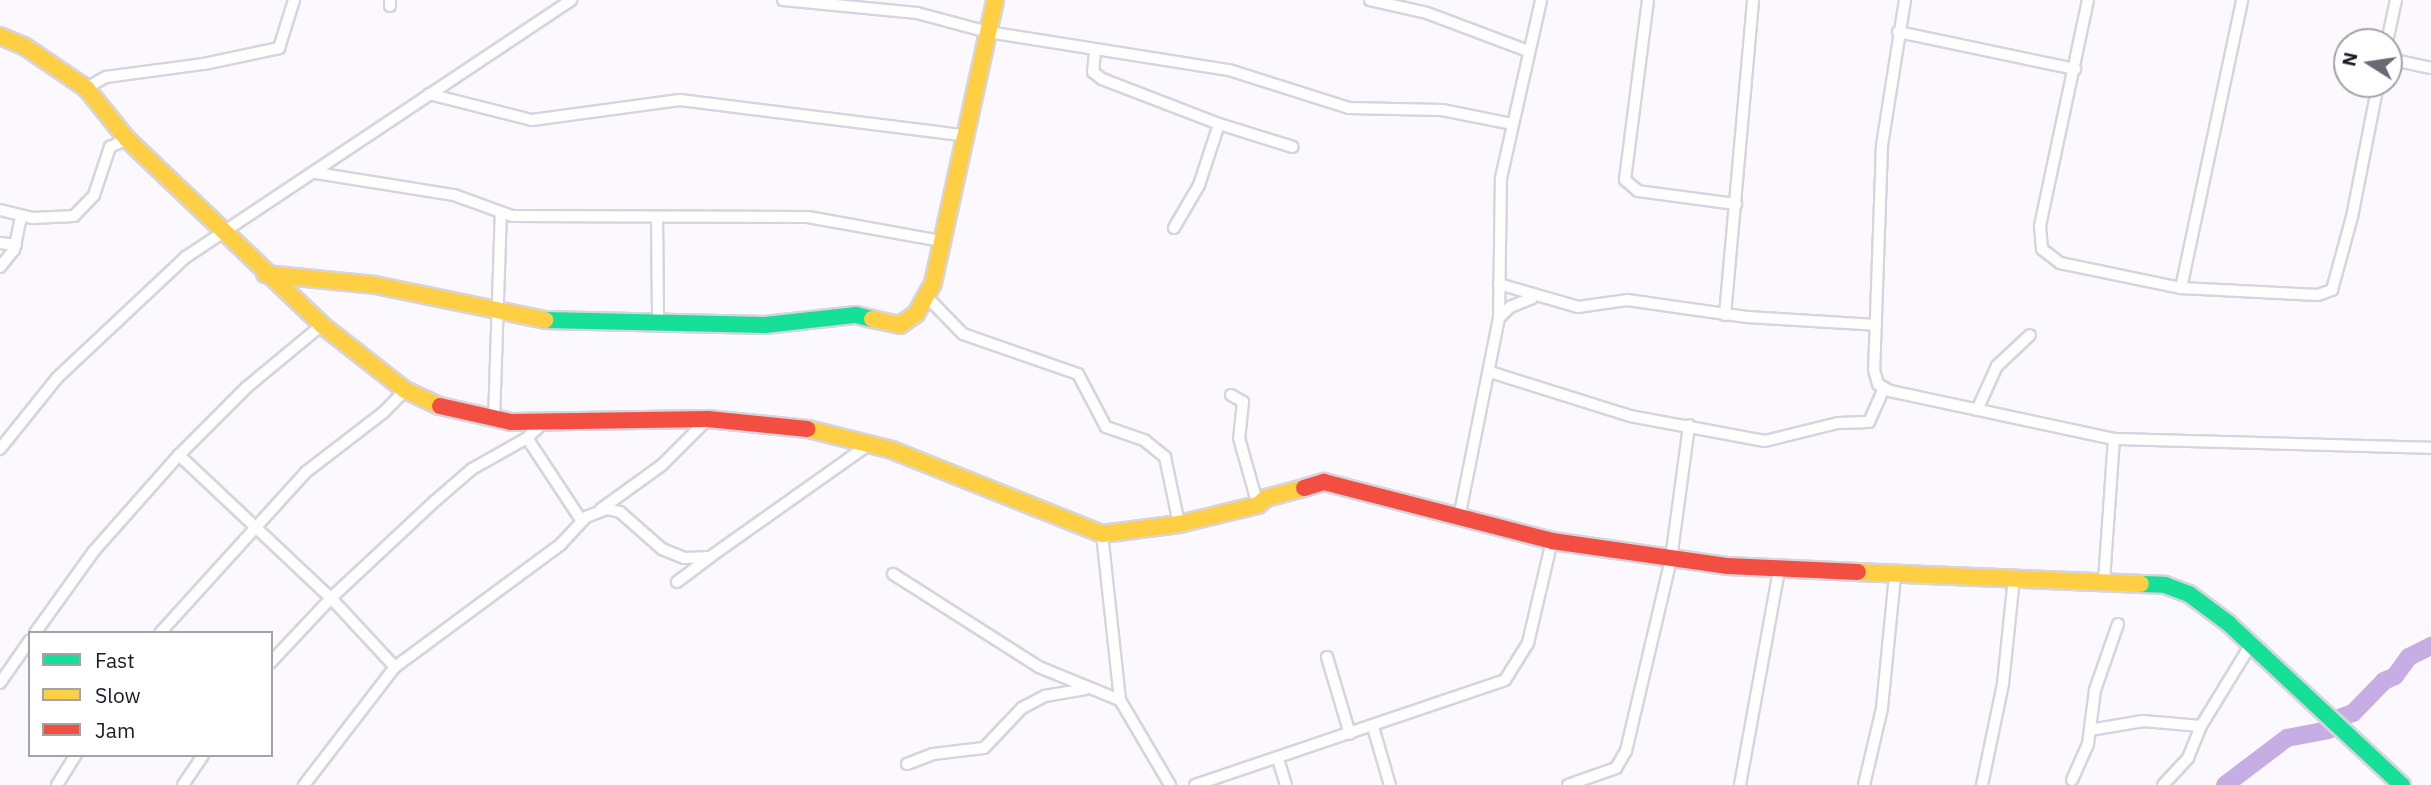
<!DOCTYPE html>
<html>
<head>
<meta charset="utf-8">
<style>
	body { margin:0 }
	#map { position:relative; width:2431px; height:785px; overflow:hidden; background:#fbf9fe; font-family:"IBM Plex Sans",sans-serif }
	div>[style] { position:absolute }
	.river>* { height:18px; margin:-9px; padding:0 9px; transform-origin:9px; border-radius:9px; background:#c6ade3 }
	.roads { filter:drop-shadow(2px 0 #d8d4dd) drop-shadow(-2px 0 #d8d4dd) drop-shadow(0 2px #d8d4dd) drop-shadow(0 -2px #d8d4dd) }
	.street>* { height:10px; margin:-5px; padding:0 5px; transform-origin:5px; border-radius:5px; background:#fefeff }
	.fast>* { height:16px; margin:-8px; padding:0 8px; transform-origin:8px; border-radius:8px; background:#16e098 }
	.slow>* { height:16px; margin:-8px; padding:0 8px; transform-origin:8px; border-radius:8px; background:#ffcf43 }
	.jam>* { height:16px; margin:-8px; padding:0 8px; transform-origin:8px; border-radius:8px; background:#f24e42 }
	span { translate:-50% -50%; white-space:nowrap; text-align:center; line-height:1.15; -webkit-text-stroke:6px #fff; paint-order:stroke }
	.legend { position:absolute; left:28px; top:631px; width:245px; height:126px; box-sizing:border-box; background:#fff; border:2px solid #a6a3a8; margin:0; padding:9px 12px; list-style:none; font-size:21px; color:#201a26 }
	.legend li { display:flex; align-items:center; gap:14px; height:35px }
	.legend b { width:35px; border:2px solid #a6a3a8 }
	.north { position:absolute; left:2333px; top:28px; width:70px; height:70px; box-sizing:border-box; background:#fff; border:2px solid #a6a3a8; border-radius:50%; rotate:282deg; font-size:19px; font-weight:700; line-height:28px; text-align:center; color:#201a26 }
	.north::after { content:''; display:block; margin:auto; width:24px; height:32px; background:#6d6872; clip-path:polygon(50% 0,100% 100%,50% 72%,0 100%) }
</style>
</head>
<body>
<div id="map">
	<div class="river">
		<i style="left:2339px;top:718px;width:15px;rotate:-20deg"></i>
		<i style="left:2353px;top:713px;width:45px;rotate:-45.9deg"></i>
		<i style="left:2384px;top:681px;width:12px;rotate:-24deg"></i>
		<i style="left:2395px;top:676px;width:24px;rotate:-54deg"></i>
		<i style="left:2409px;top:657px;width:25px;rotate:-27deg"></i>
		<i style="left:2225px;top:785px;width:78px;rotate:-37.2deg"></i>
		<i style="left:2287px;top:738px;width:43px;rotate:-10.8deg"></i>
	</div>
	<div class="roads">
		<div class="street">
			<i style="left:783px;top:0;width:135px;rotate:5.5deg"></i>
			<i style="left:917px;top:13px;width:73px;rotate:15deg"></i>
			<i style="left:988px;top:32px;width:244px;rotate:9deg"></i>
			<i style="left:1229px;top:70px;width:126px;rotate:17.6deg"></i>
			<i style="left:1349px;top:108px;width:93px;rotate:1.2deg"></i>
			<i style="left:1442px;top:110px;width:71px;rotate:11.3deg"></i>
			<i style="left:1370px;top:0;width:58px;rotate:12.8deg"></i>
			<i style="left:1427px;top:13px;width:108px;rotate:20.6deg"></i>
			<i style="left:1648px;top:0;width:181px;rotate:97.3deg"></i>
			<i style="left:1625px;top:180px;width:17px;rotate:40deg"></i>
			<i style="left:1638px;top:191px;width:99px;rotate:7.6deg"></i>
			<i style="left:1905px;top:0;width:147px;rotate:99deg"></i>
			<i style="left:1882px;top:145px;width:225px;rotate:92deg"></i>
			<i style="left:1874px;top:370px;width:15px;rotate:74deg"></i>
			<i style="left:1878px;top:384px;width:14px;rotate:30deg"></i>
			<i style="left:1890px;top:391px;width:229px;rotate:12.1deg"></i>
			<i style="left:2114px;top:439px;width:317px;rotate:1.6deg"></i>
			<i style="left:2088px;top:0;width:231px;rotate:102deg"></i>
			<i style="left:2040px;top:226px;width:23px;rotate:85deg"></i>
			<i style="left:2042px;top:249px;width:23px;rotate:38deg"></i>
			<i style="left:2060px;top:263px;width:124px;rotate:11.7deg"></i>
			<i style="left:2181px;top:288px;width:137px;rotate:2.9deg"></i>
			<i style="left:2318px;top:295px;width:15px;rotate:-20deg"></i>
			<i style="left:2332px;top:290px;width:76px;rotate:-74.7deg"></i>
			<i style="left:2352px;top:217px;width:136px;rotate:-78.9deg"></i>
			<i style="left:390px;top:6px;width:6px;rotate:-90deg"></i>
			<i style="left:1898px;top:32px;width:181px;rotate:11.8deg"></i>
			<i style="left:2387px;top:42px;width:43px;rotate:-77.9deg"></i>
			<i style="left:1095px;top:51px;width:21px;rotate:95deg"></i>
			<i style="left:1093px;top:72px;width:11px;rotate:38deg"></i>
			<i style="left:1102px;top:79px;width:125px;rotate:21deg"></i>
			<i style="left:1219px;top:124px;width:77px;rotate:17.3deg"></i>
			<i style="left:2389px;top:59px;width:43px;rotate:12.1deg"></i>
			<i style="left:86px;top:88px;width:23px;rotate:-29deg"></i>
			<i style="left:106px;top:77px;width:99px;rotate:-7.6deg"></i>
			<i style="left:204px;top:64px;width:77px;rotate:-12deg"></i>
			<i style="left:279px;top:48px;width:50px;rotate:-72.6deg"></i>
			<i style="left:429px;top:94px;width:106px;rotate:14.2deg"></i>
			<i style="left:532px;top:120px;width:149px;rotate:-7.7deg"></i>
			<i style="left:680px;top:100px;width:285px;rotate:7.1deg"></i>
			<i style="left:316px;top:173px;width:140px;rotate:9.1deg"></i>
			<i style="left:454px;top:195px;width:62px;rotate:19.9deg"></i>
			<i style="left:512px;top:216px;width:296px;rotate:0.2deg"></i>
			<i style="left:808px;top:217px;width:136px;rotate:10.2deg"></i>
			<i style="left:0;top:210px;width:34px;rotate:14deg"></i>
			<i style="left:33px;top:218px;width:41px;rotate:-2.8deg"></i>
			<i style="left:74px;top:216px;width:29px;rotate:-46deg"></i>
			<i style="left:94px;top:195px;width:51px;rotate:-71.6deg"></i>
			<i style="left:110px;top:147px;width:19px;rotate:-25deg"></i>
			<i style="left:657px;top:218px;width:104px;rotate:89.4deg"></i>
			<i style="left:1174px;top:228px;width:50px;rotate:-59.8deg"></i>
			<i style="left:1199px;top:185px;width:64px;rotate:-71.8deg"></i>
			<i style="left:0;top:243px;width:16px;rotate:7deg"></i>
			<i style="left:0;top:267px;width:22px;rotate:-51deg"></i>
			<i style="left:14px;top:250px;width:35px;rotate:-78deg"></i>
			<i style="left:1499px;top:284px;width:82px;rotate:16.2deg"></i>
			<i style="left:1578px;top:307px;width:49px;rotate:-8.1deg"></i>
			<i style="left:1627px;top:300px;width:121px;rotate:8.1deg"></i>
			<i style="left:1747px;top:317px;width:129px;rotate:3.5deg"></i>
			<i style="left:2181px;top:288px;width:294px;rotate:-78deg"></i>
			<i style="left:927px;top:297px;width:52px;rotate:45.8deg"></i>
			<i style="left:963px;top:334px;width:122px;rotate:19.2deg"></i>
			<i style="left:1078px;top:374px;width:60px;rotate:62.2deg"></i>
			<i style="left:1106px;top:427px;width:40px;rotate:18.9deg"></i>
			<i style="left:1144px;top:440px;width:27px;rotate:39deg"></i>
			<i style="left:1165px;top:457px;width:68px;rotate:78.2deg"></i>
			<i style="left:1725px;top:315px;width:316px;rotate:-84.9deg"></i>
			<i style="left:1499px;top:318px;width:16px;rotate:-45deg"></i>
			<i style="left:1510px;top:307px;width:24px;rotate:-22deg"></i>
			<i style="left:1490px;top:372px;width:147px;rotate:17.4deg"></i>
			<i style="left:1630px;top:416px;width:137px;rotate:10.5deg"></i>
			<i style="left:1765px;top:441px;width:75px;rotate:-13.9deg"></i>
			<i style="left:1838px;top:423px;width:31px;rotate:-2deg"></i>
			<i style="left:1869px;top:422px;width:36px;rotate:-66deg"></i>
			<i style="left:1231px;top:395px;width:14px;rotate:30deg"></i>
			<i style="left:1243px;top:402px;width:36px;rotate:96deg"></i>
			<i style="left:1239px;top:438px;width:70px;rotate:74.2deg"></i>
			<i style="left:1977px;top:410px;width:48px;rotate:-65.6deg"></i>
			<i style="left:1997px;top:366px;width:45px;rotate:-43.2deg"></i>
			<i style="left:494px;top:420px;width:206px;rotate:-88.1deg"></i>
			<i style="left:527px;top:438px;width:98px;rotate:56.6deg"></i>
			<i style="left:0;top:449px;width:91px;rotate:-51.2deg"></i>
			<i style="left:57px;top:378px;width:177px;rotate:-43.2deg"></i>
			<i style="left:186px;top:257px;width:463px;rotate:-33.7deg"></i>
			<i style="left:179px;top:455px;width:209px;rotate:43.3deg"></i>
			<i style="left:331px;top:598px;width:94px;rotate:47.2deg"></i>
			<i style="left:601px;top:509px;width:75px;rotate:-35.8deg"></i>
			<i style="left:662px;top:465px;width:65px;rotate:-45deg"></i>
			<i style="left:1459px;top:518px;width:204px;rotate:-78.7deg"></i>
			<i style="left:1499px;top:318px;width:140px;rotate:-89.2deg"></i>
			<i style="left:1501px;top:178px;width:182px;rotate:-77.3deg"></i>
			<i style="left:1102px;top:534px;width:167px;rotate:83.8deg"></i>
			<i style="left:1120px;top:700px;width:99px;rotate:59.5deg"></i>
			<i style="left:893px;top:574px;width:173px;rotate:32.5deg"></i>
			<i style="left:1039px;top:667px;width:87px;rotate:22.2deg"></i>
			<i style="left:2104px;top:581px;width:142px;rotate:-86deg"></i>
			<i style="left:677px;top:582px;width:39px;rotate:-37deg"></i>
			<i style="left:35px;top:633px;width:101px;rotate:-54.3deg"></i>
			<i style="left:94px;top:551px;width:128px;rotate:-48.5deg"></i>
			<i style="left:179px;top:455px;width:96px;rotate:-45deg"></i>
			<i style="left:247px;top:387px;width:97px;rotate:-39.6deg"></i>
			<i style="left:160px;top:633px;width:217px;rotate:-47.8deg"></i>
			<i style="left:306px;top:472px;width:98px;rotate:-37.6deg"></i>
			<i style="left:384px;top:412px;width:30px;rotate:-46deg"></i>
			<i style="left:1327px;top:657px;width:80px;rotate:73.4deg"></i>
			<i style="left:271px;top:662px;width:88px;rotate:-46.8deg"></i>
			<i style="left:331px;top:598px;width:142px;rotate:-43deg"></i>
			<i style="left:435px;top:501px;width:49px;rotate:-40.9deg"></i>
			<i style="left:472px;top:469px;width:63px;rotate:-29.4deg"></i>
			<i style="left:527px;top:438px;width:23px;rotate:-43deg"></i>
			<i style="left:0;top:683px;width:52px;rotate:-55.1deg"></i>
			<i style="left:1373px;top:727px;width:60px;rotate:73.7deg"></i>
			<i style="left:2090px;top:730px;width:54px;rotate:-9.6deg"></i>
			<i style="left:2143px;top:721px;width:58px;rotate:4.9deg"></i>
			<i style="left:1278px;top:759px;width:27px;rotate:73deg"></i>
			<i style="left:907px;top:764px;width:28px;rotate:-21deg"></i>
			<i style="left:933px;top:754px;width:51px;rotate:-6.7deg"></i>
			<i style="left:984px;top:748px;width:55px;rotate:-46.5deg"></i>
			<i style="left:1022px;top:708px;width:26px;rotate:-28deg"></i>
			<i style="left:1045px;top:696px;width:41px;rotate:-9.9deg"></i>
			<i style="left:2072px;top:780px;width:39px;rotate:-66deg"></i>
			<i style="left:2088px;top:744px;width:54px;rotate:-82.6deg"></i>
			<i style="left:2095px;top:690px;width:70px;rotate:-70.8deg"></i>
			<i style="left:57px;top:785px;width:36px;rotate:-58deg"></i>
			<i style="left:183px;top:785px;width:36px;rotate:-56deg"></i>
			<i style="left:304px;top:785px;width:149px;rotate:-52.4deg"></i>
			<i style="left:395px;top:667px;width:207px;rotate:-36.5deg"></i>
			<i style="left:561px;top:544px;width:37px;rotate:-47deg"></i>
			<i style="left:586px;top:517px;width:22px;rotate:-21deg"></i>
			<i style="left:607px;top:509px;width:13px;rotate:13deg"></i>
			<i style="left:620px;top:512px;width:56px;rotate:41.4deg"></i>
			<i style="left:662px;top:549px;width:24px;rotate:22deg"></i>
			<i style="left:684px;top:558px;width:26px;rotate:-2deg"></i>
			<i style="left:710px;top:557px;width:197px;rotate:-35.3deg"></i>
			<i style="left:1195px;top:785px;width:327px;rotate:-18.7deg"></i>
			<i style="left:1505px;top:680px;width:44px;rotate:-58.1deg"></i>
			<i style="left:1528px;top:643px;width:105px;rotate:-76.8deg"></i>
			<i style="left:1568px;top:785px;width:51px;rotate:-19.5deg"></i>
			<i style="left:1616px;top:768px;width:20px;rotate:-60deg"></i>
			<i style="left:1626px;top:751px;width:197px;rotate:-76.8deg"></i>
			<i style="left:1671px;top:559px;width:135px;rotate:-82.3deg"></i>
			<i style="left:1740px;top:785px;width:219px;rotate:-79.7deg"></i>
			<i style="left:1864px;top:785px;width:79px;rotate:-76.8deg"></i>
			<i style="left:1882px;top:708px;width:134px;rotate:-84.4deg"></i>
			<i style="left:1982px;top:785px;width:103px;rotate:-78.3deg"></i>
			<i style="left:2003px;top:684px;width:108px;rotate:-84.1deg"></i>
			<i style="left:2163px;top:785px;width:37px;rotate:-47deg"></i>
			<i style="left:2188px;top:758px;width:35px;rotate:-68deg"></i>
			<i style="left:2201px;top:726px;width:96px;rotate:-58.6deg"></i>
		</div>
		<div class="fast">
			<i style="left:545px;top:320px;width:220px;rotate:1.3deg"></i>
			<i style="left:765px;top:325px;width:92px;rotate:-6.3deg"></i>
			<i style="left:856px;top:315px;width:16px;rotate:14deg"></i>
			<i style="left:2141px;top:584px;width:24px;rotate:2deg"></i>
			<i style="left:2165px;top:585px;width:26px;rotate:21deg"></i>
			<i style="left:2189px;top:594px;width:49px;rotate:36.6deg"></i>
			<i style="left:2228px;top:623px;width:238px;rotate:43deg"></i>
		</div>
		<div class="slow">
			<i style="left:0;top:36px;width:26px;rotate:23deg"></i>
			<i style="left:24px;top:46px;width:75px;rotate:34.1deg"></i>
			<i style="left:86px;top:88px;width:65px;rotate:51.2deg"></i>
			<i style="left:127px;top:139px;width:269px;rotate:43.6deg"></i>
			<i style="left:322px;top:325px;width:105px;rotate:38.1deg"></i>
			<i style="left:405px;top:390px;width:38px;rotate:25deg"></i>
			<i style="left:265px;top:274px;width:111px;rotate:5.7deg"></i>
			<i style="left:375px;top:285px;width:174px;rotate:11.6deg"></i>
			<i style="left:872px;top:319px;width:29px;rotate:12deg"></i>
			<i style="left:900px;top:325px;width:19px;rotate:-35deg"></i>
			<i style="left:916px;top:314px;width:35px;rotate:-61deg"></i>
			<i style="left:933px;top:283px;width:290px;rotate:-77.6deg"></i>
			<i style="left:808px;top:429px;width:87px;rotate:14deg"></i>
			<i style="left:892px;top:450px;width:226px;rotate:21.8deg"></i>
			<i style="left:1102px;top:534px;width:78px;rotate:-7.4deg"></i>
			<i style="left:1179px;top:524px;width:81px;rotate:-13.5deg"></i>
			<i style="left:1258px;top:505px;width:11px;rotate:-41deg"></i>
			<i style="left:1266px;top:498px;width:39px;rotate:-15deg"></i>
			<i style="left:1858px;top:572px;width:283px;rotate:2.4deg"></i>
		</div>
		<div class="jam">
			<i style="left:440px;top:406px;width:73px;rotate:12.7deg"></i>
			<i style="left:511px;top:422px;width:197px;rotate:-0.9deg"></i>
			<i style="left:708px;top:419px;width:100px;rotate:5.7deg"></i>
			<i style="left:1304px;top:488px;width:21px;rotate:-17deg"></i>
			<i style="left:1324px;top:482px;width:236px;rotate:14.5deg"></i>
			<i style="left:1552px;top:541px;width:178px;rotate:8.1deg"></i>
			<i style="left:1728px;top:566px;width:130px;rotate:2.6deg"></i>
		</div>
	</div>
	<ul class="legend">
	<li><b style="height:9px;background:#16e098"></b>Fast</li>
	<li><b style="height:9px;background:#ffcf43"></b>Slow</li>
	<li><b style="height:9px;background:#f24e42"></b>Jam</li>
	</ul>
	<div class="north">N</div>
</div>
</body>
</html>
